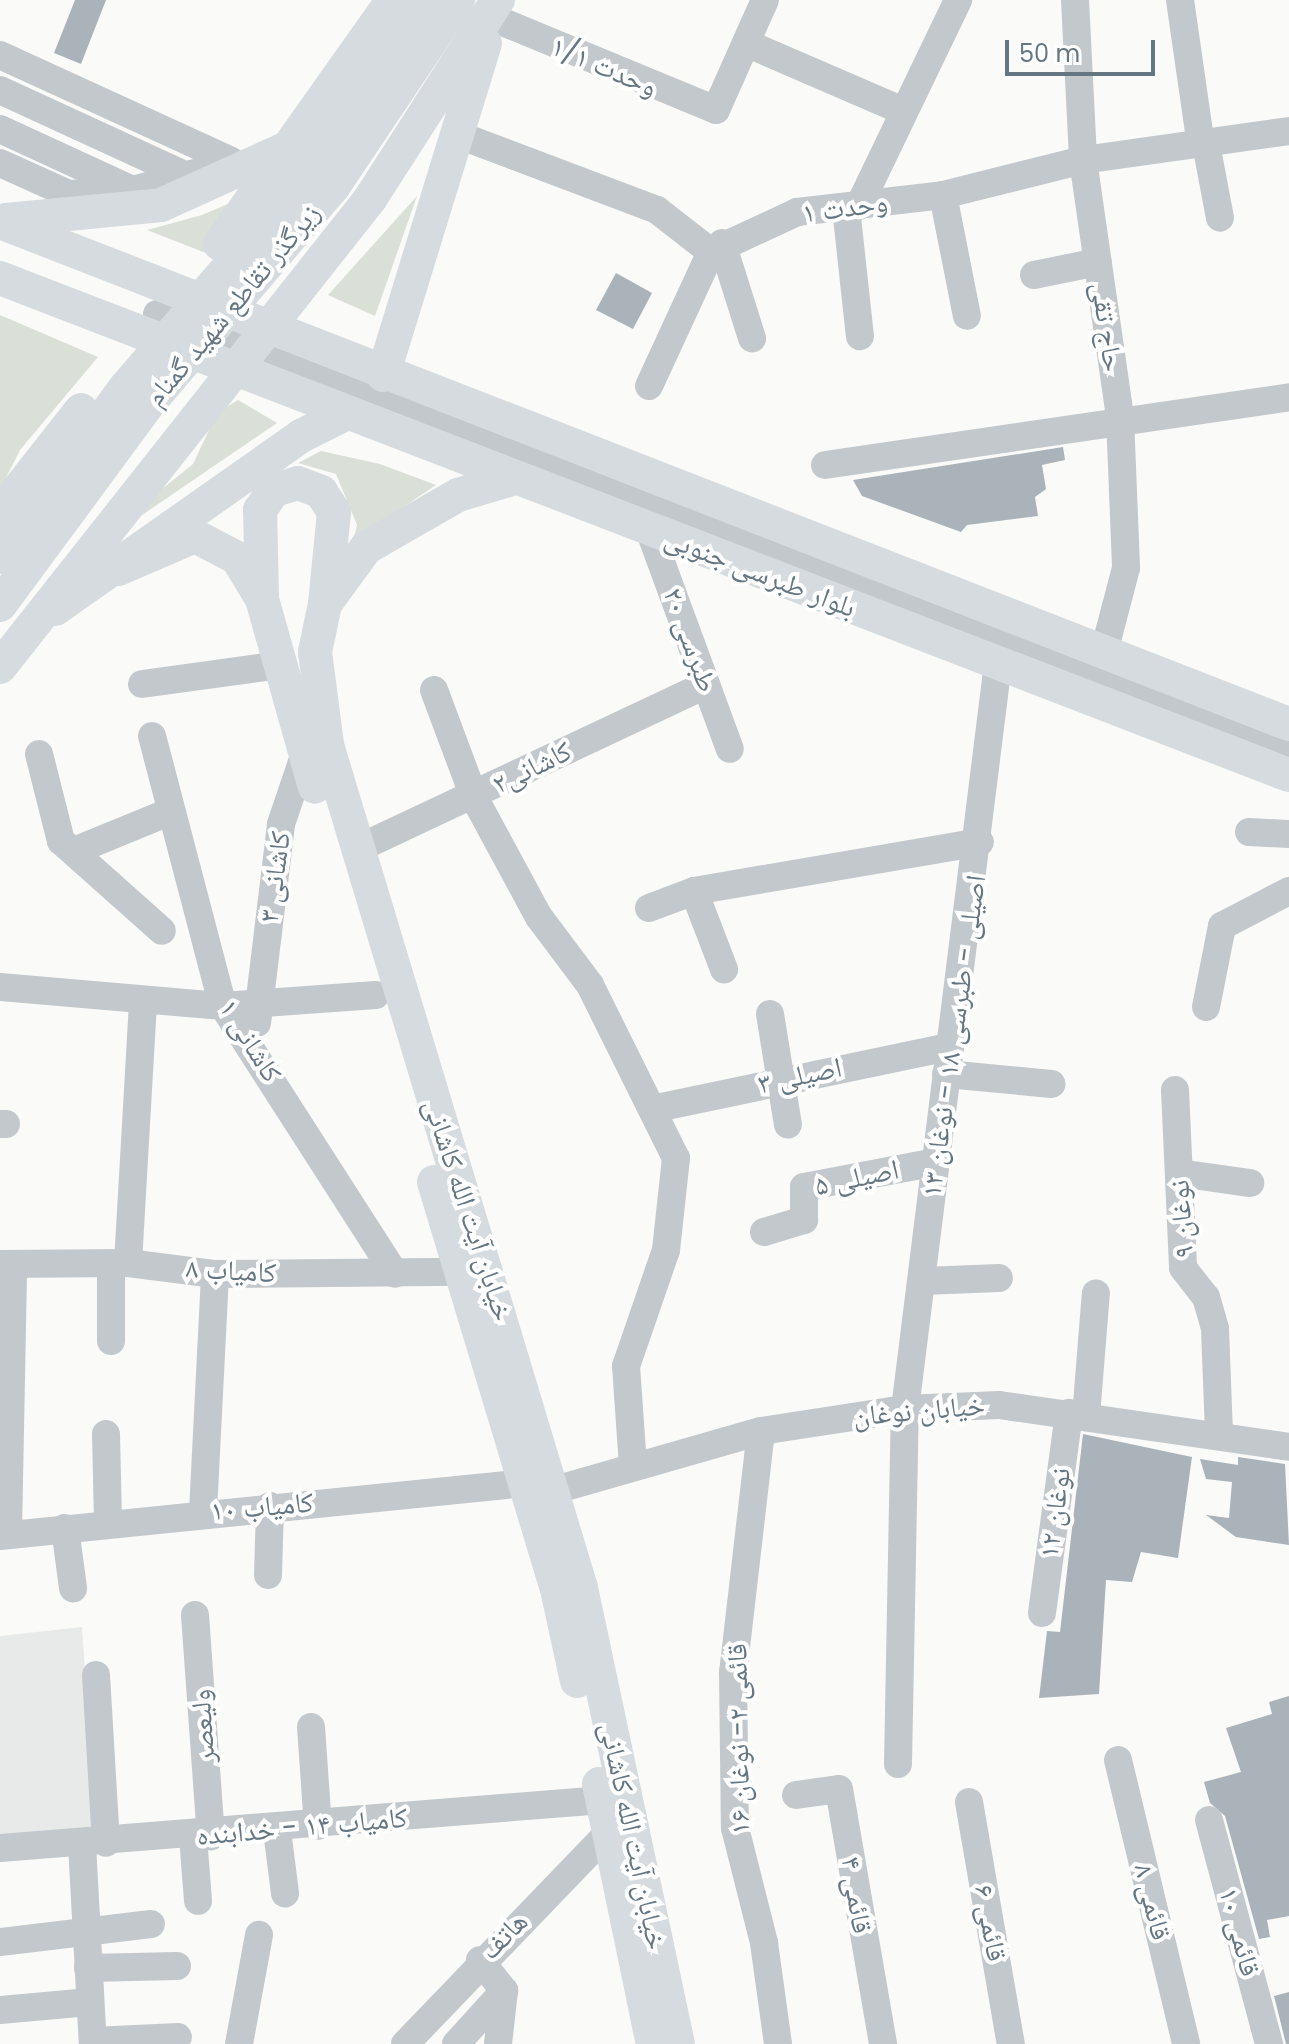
<!DOCTYPE html>
<html>
<head>
<meta charset="utf-8">
<style>
	body { margin:0 }
	#map { position:relative; width:1289px; height:2044px; overflow:hidden; background:#fafaf8; font-family:Poppins,"Noto Naskh Arabic",sans-serif }
	div>[style] { position:absolute }
	.built>* { inset:0; background:#e8e9e9 }
	.green>* { inset:0; background:#dadfd7 }
	.building>* { inset:0; background:#aab3b9 }
	.minor>* { height:28px; margin:-14px; padding:0 14px; transform-origin:14px; border-radius:14px; background:#c3c8cc }
	.major>* { height:34px; margin:-17px; padding:0 17px; transform-origin:17px; border-radius:17px; background:#d6dbdf }
	span { translate:-50% -50%; white-space:nowrap; text-align:center; line-height:1.15; -webkit-text-stroke:8px #fff; paint-order:stroke }
	.street-label { font-size:28px; color:#657683 }
	.scale { position:absolute; left:1005px; top:40px; width:150px; height:36px; box-sizing:border-box; border:4px solid #657683; border-top:0; padding-left:10px; font-size:24px; line-height:28px; white-space:nowrap; color:#657683; -webkit-text-stroke:6px #fff; paint-order:stroke }
</style>
</head>
<body>
<div id="map">
	<div class="built">
		<i style="clip-path:polygon(82px 1627px,96px 1836px,0 1842px,0 1636px)"></i>
	</div>
	<div class="green">
		<i style="clip-path:polygon(249px 195px,206px 253px,147px 230px,202px 215px)"></i>
		<i style="clip-path:polygon(417px 196px,375px 316px,328px 295px)"></i>
		<i style="clip-path:polygon(0 315px,98px 357px,20px 450px,0 490px)"></i>
		<i style="clip-path:polygon(238px 400px,277px 423px,129px 524px,131px 514px,193px 464px,217px 413px)"></i>
		<i style="clip-path:polygon(321px 451px,380px 464px,436px 485px,353px 541px,357px 525px,336px 474px,298px 463px)"></i>
	</div>
	<div class="building">
		<i style="clip-path:polygon(75px 0,106px 0,81px 64px,54px 53px)"></i>
		<i style="clip-path:polygon(616px 273px,652px 293px,633px 329px,596px 310px)"></i>
		<i style="clip-path:polygon(1063px 447px,1065px 460px,1042px 465px,1046px 489px,1035px 497px,1038px 516px,967px 525px,961px 532px,862px 496px,853px 480px)"></i>
		<i style="clip-path:polygon(1083px 1434px,1192px 1457px,1178px 1558px,1141px 1552px,1132px 1582px,1106px 1580px,1099px 1694px,1039px 1698px,1047px 1631px,1060px 1632px)"></i>
		<i style="clip-path:polygon(1238px 1457px,1285px 1464px,1289px 1545px,1236px 1537px,1206px 1515px,1229px 1518px,1232px 1482px,1206px 1479px,1200px 1459px,1238px 1465px)"></i>
		<i style="clip-path:polygon(1289px 1696px,1289px 1916px,1267px 1920px,1270px 1937px,1259px 1939px,1225px 1816px,1210px 1803px,1204px 1782px,1241px 1772px,1226px 1728px,1272px 1714px,1269px 1702px)"></i>
		<i style="clip-path:polygon(1289px 1992px,1289px 2044px,1286px 2044px,1274px 1996px)"></i>
	</div>
	<div class="minor">
		<i style="left:1075px;top:0;width:160px;rotate:87.1deg"></i>
		<i style="left:1083px;top:160px;width:260px;rotate:81.8deg"></i>
		<i style="left:1120px;top:417px;width:151px;rotate:87.7deg"></i>
		<i style="left:1126px;top:568px;width:87px;rotate:104.7deg"></i>
		<i style="left:1180px;top:0;width:147px;rotate:81.8deg"></i>
		<i style="left:493px;top:18px;width:241px;rotate:22.4deg"></i>
		<i style="left:716px;top:110px;width:120px;rotate:-66deg"></i>
		<i style="left:746px;top:43px;width:171px;rotate:23.4deg"></i>
		<i style="left:0;top:55px;width:254px;rotate:24.6deg"></i>
		<i style="left:0;top:90px;width:208px;rotate:24.7deg"></i>
		<i style="left:0;top:129px;width:141px;rotate:24.7deg"></i>
		<i style="left:456px;top:134px;width:215px;rotate:20.7deg"></i>
		<i style="left:657px;top:210px;width:68px;rotate:37.9deg"></i>
		<i style="left:1206px;top:144px;width:75px;rotate:79.3deg"></i>
		<i style="left:0;top:163px;width:76px;rotate:24.2deg"></i>
		<i style="left:69px;top:194px;width:64px;rotate:-3.6deg"></i>
		<i style="left:133px;top:190px;width:79px;rotate:-15.4deg"></i>
		<i style="left:943px;top:195px;width:123px;rotate:78.8deg"></i>
		<i style="left:859px;top:206px;width:229px;rotate:-64.3deg"></i>
		<i style="left:846px;top:208px;width:129px;rotate:83.8deg"></i>
		<i style="left:722px;top:243px;width:100px;rotate:72.5deg"></i>
		<i style="left:1034px;top:275px;width:65px;rotate:-11.5deg"></i>
		<i style="left:157px;top:314px;width:1215px;rotate:21.33deg"></i>
		<i style="left:649px;top:386px;width:148px;rotate:-65.2deg"></i>
		<i style="left:711px;top:252px;width:95px;rotate:-24.9deg"></i>
		<i style="left:797px;top:212px;width:147px;rotate:-6.6deg"></i>
		<i style="left:943px;top:195px;width:144px;rotate:-14deg"></i>
		<i style="left:1083px;top:160px;width:208px;rotate:-8deg"></i>
		<i style="left:825px;top:465px;width:469px;rotate:-8.3deg"></i>
		<i style="left:650px;top:532px;width:231px;rotate:69.8deg"></i>
		<i style="left:142px;top:684px;width:140px;rotate:-7.8deg"></i>
		<i style="left:434px;top:690px;width:114px;rotate:69.5deg"></i>
		<i style="left:474px;top:797px;width:136px;rotate:61.6deg"></i>
		<i style="left:539px;top:917px;width:85px;rotate:53.1deg"></i>
		<i style="left:590px;top:985px;width:193px;rotate:63.6deg"></i>
		<i style="left:676px;top:1158px;width:93px;rotate:96.2deg"></i>
		<i style="left:666px;top:1250px;width:123px;rotate:109deg"></i>
		<i style="left:626px;top:1366px;width:99px;rotate:86deg"></i>
		<i style="left:152px;top:736px;width:279px;rotate:75.3deg"></i>
		<i style="left:223px;top:1006px;width:318px;rotate:57.3deg"></i>
		<i style="left:39px;top:754px;width:90px;rotate:75.8deg"></i>
		<i style="left:61px;top:841px;width:135px;rotate:41.7deg"></i>
		<i style="left:1249px;top:832px;width:40px;rotate:2.9deg"></i>
		<i style="left:357px;top:849px;width:386px;rotate:-25.2deg"></i>
		<i style="left:74px;top:851px;width:103px;rotate:-22.3deg"></i>
		<i style="left:694px;top:891px;width:84px;rotate:69deg"></i>
		<i style="left:649px;top:908px;width:48px;rotate:-20.7deg"></i>
		<i style="left:694px;top:891px;width:290px;rotate:-9.7deg"></i>
		<i style="left:0;top:987px;width:224px;rotate:4.9deg"></i>
		<i style="left:223px;top:1006px;width:153px;rotate:-4.1deg"></i>
		<i style="left:1206px;top:1007px;width:83px;rotate:-78.8deg"></i>
		<i style="left:1222px;top:926px;width:76px;rotate:-27.6deg"></i>
		<i style="left:770px;top:1014px;width:112px;rotate:80.8deg"></i>
		<i style="left:257px;top:1023px;width:200px;rotate:-83.1deg"></i>
		<i style="left:281px;top:824px;width:75px;rotate:-71.3deg"></i>
		<i style="left:946px;top:1074px;width:106px;rotate:5.4deg"></i>
		<i style="left:1175px;top:1090px;width:178px;rotate:87.4deg"></i>
		<i style="left:1183px;top:1268px;width:37px;rotate:52deg"></i>
		<i style="left:1206px;top:1297px;width:33px;rotate:74deg"></i>
		<i style="left:1215px;top:1329px;width:106px;rotate:87.8deg"></i>
		<i style="left:652px;top:1109px;width:303px;rotate:-11.8deg"></i>
		<i style="left:0;top:1124px;width:6px"></i>
		<i style="left:1179px;top:1173px;width:72px;rotate:8deg"></i>
		<i style="left:764px;top:1232px;width:42px;rotate:-16.7deg"></i>
		<i style="left:804px;top:1220px;width:33px;rotate:-90deg"></i>
		<i style="left:804px;top:1187px;width:134px;rotate:-10.7deg"></i>
		<i style="left:128px;top:1263px;width:262px;rotate:-86.7deg"></i>
		<i style="left:0;top:1264px;width:128px;rotate:-0.4deg"></i>
		<i style="left:128px;top:1263px;width:88px;rotate:7.2deg"></i>
		<i style="left:215px;top:1274px;width:247px;rotate:-0.5deg"></i>
		<i style="left:111px;top:1266px;width:75px;rotate:90deg"></i>
		<i style="left:923px;top:1281px;width:76px;rotate:-2.3deg"></i>
		<i style="left:1086px;top:1416px;width:123px;rotate:-85.4deg"></i>
		<i style="left:761px;top:1431px;width:243px;rotate:96.6deg"></i>
		<i style="left:733px;top:1672px;width:156px;rotate:89.3deg"></i>
		<i style="left:735px;top:1828px;width:119px;rotate:75.8deg"></i>
		<i style="left:764px;top:1943px;width:102px;rotate:82.1deg"></i>
		<i style="left:106px;top:1434px;width:89px;rotate:88.7deg"></i>
		<i style="left:555px;top:1490px;width:214px;rotate:-16deg"></i>
		<i style="left:761px;top:1431px;width:146px;rotate:-8.7deg"></i>
		<i style="left:905px;top:1409px;width:94px;rotate:-2.4deg"></i>
		<i style="left:999px;top:1405px;width:293px;rotate:8.2deg"></i>
		<i style="left:203px;top:1512px;width:238px;rotate:-87.1deg"></i>
		<i style="left:65px;top:1528px;width:61px;rotate:82.4deg"></i>
		<i style="left:8px;top:1534px;width:269px;rotate:-88.9deg"></i>
		<i style="left:0;top:1536px;width:528px;rotate:-5.76deg"></i>
		<i style="left:268px;top:1575px;width:69px;rotate:-88.3deg"></i>
		<i style="left:1042px;top:1613px;width:202px;rotate:-82.3deg"></i>
		<i style="left:195px;top:1615px;width:222px;rotate:85.9deg"></i>
		<i style="left:96px;top:1675px;width:168px;rotate:86.6deg"></i>
		<i style="left:311px;top:1727px;width:99px;rotate:86deg"></i>
		<i style="left:1118px;top:1760px;width:292px;rotate:76.5deg"></i>
		<i style="left:898px;top:1764px;width:355px;rotate:-88.9deg"></i>
		<i style="left:905px;top:1409px;width:752px;rotate:-82.89deg"></i>
		<i style="left:796px;top:1795px;width:43px;rotate:-7.9deg"></i>
		<i style="left:839px;top:1789px;width:259px;rotate:80.2deg"></i>
		<i style="left:969px;top:1802px;width:246px;rotate:80.2deg"></i>
		<i style="left:1209px;top:1820px;width:232px;rotate:75deg"></i>
		<i style="left:277px;top:1830px;width:64px;rotate:82.8deg"></i>
		<i style="left:193px;top:1837px;width:64px;rotate:85.5deg"></i>
		<i style="left:82px;top:1844px;width:200px;rotate:86.9deg"></i>
		<i style="left:0;top:1848px;width:605px;rotate:-4.55deg"></i>
		<i style="left:0;top:1942px;width:152px;rotate:-6.8deg"></i>
		<i style="left:480px;top:1960px;width:39px;rotate:52deg"></i>
		<i style="left:504px;top:1991px;width:53px;rotate:96.5deg"></i>
		<i style="left:88px;top:1968px;width:89px;rotate:-1.3deg"></i>
		<i style="left:0;top:2010px;width:90px;rotate:-5.1deg"></i>
		<i style="left:93px;top:2041px;width:85px;rotate:-2.7deg"></i>
		<i style="left:239px;top:2044px;width:111px;rotate:-79.6deg"></i>
		<i style="left:405px;top:2044px;width:293px;rotate:-46.1deg"></i>
		<i style="left:608px;top:1833px;width:18px;rotate:-9deg"></i>
		<i style="left:456px;top:2044px;width:72px;rotate:-47.8deg"></i>
	</div>
	<div class="major">
		<i style="left:6px;top:220px;width:156px;rotate:-5.5deg"></i>
		<i style="left:161px;top:205px;width:138px;rotate:-24.3deg"></i>
		<i style="left:0;top:222px;width:1383px;rotate:21.28deg"></i>
		<i style="left:220px;top:244px;width:299px;rotate:-54.7deg"></i>
		<i style="left:0;top:278px;width:1381px;rotate:21.09deg"></i>
		<i style="left:383px;top:375px;width:347px;rotate:-72.9deg"></i>
		<i style="left:512px;top:479px;width:56px;rotate:163.5deg"></i>
		<i style="left:458px;top:495px;width:106px;rotate:150.1deg"></i>
		<i style="left:366px;top:548px;width:69px;rotate:126.2deg"></i>
		<i style="left:325px;top:604px;width:49px;rotate:101.8deg"></i>
		<i style="left:315px;top:652px;width:94px;rotate:82.6deg"></i>
		<i style="left:327px;top:745px;width:880px;rotate:73.23deg"></i>
		<i style="left:581px;top:1588px;width:466px;rotate:78deg"></i>
		<i style="left:0;top:513px;width:131px;rotate:-51.8deg"></i>
		<i style="left:0;top:557px;width:210px;rotate:-53.5deg"></i>
		<i style="left:125px;top:388px;width:284px;rotate:-49.4deg"></i>
		<i style="left:310px;top:172px;width:206px;rotate:-56.7deg"></i>
		<i style="left:118px;top:569px;width:84px;rotate:-23.2deg"></i>
		<i style="left:195px;top:536px;width:47px;rotate:27.6deg"></i>
		<i style="left:237px;top:558px;width:48px;rotate:58.6deg"></i>
		<i style="left:262px;top:599px;width:195px;rotate:74.3deg"></i>
		<i style="left:262px;top:596px;width:86px;rotate:-91.3deg"></i>
		<i style="left:260px;top:510px;width:24px;rotate:-55deg"></i>
		<i style="left:274px;top:490px;width:25px;rotate:-16deg"></i>
		<i style="left:298px;top:483px;width:25px;rotate:21deg"></i>
		<i style="left:321px;top:492px;width:24px;rotate:57deg"></i>
		<i style="left:334px;top:512px;width:92px;rotate:95.6deg"></i>
		<i style="left:0;top:605px;width:251px;rotate:-53.6deg"></i>
		<i style="left:149px;top:403px;width:284px;rotate:-49.6deg"></i>
		<i style="left:333px;top:187px;width:225px;rotate:-56.2deg"></i>
		<i style="left:55px;top:609px;width:301px;rotate:-35.1deg"></i>
		<i style="left:301px;top:436px;width:47px;rotate:-26.6deg"></i>
		<i style="left:0;top:667px;width:597px;rotate:-51.67deg"></i>
		<i style="left:370px;top:199px;width:237px;rotate:-57.3deg"></i>
		<i style="left:434px;top:1182px;width:430px;rotate:73.2deg"></i>
		<i style="left:558px;top:1594px;width:89px;rotate:77.7deg"></i>
		<i style="left:599px;top:1784px;width:266px;rotate:78.3deg"></i>
	</div>
	<div class="street-label">
		<span style="left:604px;top:67px;rotate:23deg">وحدت ۱/۱</span>
		<span style="left:845px;top:208px;rotate:-8deg">وحدت ۱</span>
		<span style="left:233px;top:305px;rotate:-50deg">زیرگذر تقاطع شهید گمنام</span>
		<span style="left:1107px;top:327px;rotate:82deg">حاج تقی</span>
		<span style="left:760px;top:573px;rotate:21deg">بلوار طبرسی جنوبی</span>
		<span style="left:690px;top:640px;rotate:70deg">طبرسی ۲۰</span>
		<span style="left:532px;top:768px;rotate:-26deg">کاشانی۲</span>
		<span style="left:275px;top:877px;rotate:-82deg">کاشانی ۳</span>
		<span style="left:954px;top:1036px;rotate:-82deg">اصیلی - طبرسی ۱۸ - نوغان ۱۳</span>
		<span style="left:250px;top:1041px;rotate:58deg">کاشانی ۱</span>
		<span style="left:800px;top:1076px;rotate:-12deg">اصیلی ۳</span>
		<span style="left:857px;top:1178px;rotate:-12deg">اصیلی ۵</span>
		<span style="left:468px;top:1210px;rotate:72deg">خیابان آیت الله کاشانی</span>
		<span style="left:1182px;top:1219px;rotate:-94deg">نوغان ۹</span>
		<span style="left:231px;top:1271px;rotate:3deg">کامیاب ۸</span>
		<span style="left:919px;top:1411px;rotate:-5deg">خیابان نوغان</span>
		<span style="left:262px;top:1507px;rotate:-5deg">کامیاب ۱۰</span>
		<span style="left:1055px;top:1513px;rotate:-82deg">نوغان ۱۲</span>
		<span style="left:203px;top:1726px;rotate:-94deg">ولیعصر</span>
		<span style="left:739px;top:1739px;rotate:-91deg">قائمی ۲- نوغان ۱۶</span>
		<span style="left:302px;top:1827px;rotate:-5deg">کامیاب ۱۴ - خدابنده</span>
		<span style="left:633px;top:1836px;rotate:78deg">خیابان آیت الله کاشانی</span>
		<span style="left:856px;top:1895px;rotate:81deg">قائمی ۴</span>
		<span style="left:1152px;top:1902px;rotate:76deg">قائمی ۸</span>
		<span style="left:990px;top:1923px;rotate:80deg">قائمی ۶</span>
		<span style="left:1239px;top:1932px;rotate:75deg">قائمی ۱۰</span>
		<span style="left:504px;top:1936px;rotate:-45deg">هاتف</span>
	</div>
	<div class="scale">50 m</div>
</div>
</body>
</html>
